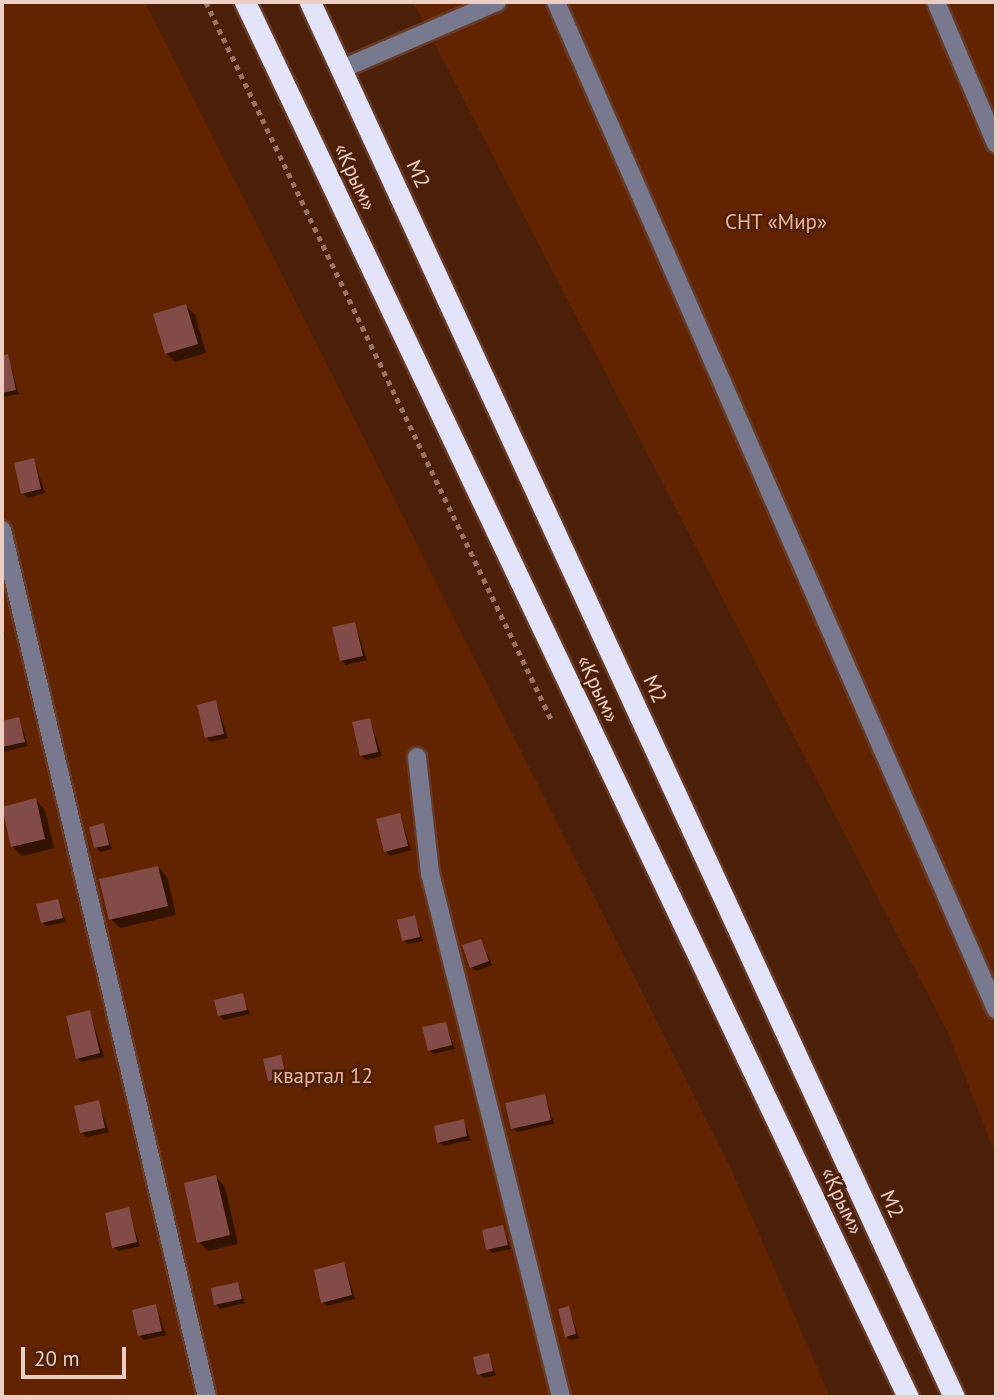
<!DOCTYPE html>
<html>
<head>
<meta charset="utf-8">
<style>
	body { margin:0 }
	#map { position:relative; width:998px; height:1399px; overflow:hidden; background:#4c1f09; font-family:"PT Sans",sans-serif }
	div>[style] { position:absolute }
	.green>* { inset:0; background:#622301 }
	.shadow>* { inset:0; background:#0007 }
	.building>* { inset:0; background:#824b48 }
	.path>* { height:4.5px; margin-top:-2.25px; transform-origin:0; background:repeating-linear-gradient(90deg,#997362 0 5px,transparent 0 10px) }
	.roads { filter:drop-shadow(2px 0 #663b27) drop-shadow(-2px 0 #663b27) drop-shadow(0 2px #663b27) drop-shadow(0 -2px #663b27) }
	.minor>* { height:18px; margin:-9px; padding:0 9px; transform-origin:9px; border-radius:9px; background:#78788f }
	.highway>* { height:21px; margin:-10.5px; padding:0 10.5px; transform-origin:10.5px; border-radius:10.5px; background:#e3e4fa }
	span { translate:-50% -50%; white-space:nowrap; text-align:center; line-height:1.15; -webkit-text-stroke:5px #4c1f09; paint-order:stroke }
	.street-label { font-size:21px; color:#eccec2 }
	.park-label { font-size:21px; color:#f0b39a }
	.frame { position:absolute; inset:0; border:4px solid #eccec2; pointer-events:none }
	.scale { position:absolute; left:21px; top:1347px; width:105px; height:32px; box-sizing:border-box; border:4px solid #eccec2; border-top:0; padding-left:9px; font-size:21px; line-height:24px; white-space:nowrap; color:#eccec2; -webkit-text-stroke:5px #4c1f09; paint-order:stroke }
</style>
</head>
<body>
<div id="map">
	<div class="green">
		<i style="clip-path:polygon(2px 2px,145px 2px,732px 1171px,830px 1397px,2px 1397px)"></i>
		<i style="clip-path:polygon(413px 2px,996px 2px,996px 1156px,948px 1033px)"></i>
	</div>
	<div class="shadow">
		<i style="clip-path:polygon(186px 306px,195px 315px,206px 353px,175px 362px,166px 353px)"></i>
		<i style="clip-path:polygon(7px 356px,19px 394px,2px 397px,2px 358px)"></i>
		<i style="clip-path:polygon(34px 460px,45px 493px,27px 498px,23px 493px)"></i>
		<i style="clip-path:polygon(2px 622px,5px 637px,2px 638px)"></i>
		<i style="clip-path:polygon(355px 624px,367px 660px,346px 665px,342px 661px)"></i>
		<i style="clip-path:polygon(216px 702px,228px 738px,211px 742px,207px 738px)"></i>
		<i style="clip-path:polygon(19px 719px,28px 746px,2px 752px,2px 723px)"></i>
		<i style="clip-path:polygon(370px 720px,382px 756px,366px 760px,361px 755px)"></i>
		<i style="clip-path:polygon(36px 800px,45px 810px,54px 848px,22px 856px,12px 846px)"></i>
		<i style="clip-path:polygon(400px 815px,411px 850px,390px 856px,386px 851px)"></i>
		<i style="clip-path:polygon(104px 825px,112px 849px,100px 852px,96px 847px)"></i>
		<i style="clip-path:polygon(158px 867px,167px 877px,176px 915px,120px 928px,111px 919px)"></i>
		<i style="clip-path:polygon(57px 901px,66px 922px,47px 926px,42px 922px)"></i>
		<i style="clip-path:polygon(414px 917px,423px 941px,408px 944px,404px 940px)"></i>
		<i style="clip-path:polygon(481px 941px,492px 965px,476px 971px,471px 967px)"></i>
		<i style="clip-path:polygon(242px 995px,250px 1014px,224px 1020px,219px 1016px)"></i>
		<i style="clip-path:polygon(90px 1012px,104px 1057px,81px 1062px,77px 1058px)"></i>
		<i style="clip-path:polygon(446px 1024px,455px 1049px,433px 1054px,429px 1050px)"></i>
		<i style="clip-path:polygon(280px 1057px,289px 1081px,274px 1085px,270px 1080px)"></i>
		<i style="clip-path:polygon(545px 1096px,554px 1124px,517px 1132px,513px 1128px)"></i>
		<i style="clip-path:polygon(98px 1102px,109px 1132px,86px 1137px,82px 1132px)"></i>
		<i style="clip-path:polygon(463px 1121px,471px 1140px,443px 1146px,439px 1142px)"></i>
		<i style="clip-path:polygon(216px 1177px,225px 1187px,238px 1244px,208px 1251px,199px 1242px)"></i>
		<i style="clip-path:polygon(128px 1209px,140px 1246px,118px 1251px,114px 1247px)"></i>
		<i style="clip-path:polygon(503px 1227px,511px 1249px,492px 1253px,488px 1249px)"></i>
		<i style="clip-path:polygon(344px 1264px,355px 1299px,327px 1306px,323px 1302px)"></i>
		<i style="clip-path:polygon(238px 1284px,245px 1303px,220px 1309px,216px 1304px)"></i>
		<i style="clip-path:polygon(156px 1306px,166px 1335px,144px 1340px,140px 1336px)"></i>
		<i style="clip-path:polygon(569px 1308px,579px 1338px,571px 1340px,566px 1336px)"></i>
		<i style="clip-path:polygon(488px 1355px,496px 1375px,483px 1378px,479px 1374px)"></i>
	</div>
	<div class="building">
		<i style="clip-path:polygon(186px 304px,198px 344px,165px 354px,153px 314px)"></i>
		<i style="clip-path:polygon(8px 354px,16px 390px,2px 393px,2px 356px)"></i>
		<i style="clip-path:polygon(34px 458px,41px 489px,21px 494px,14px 463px)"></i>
		<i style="clip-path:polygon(355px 622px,363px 656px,340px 661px,332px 627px)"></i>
		<i style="clip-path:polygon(216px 700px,224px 734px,205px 738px,197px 705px)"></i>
		<i style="clip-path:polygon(19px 717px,25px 742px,2px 747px,2px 721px)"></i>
		<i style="clip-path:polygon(370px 718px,378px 752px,360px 756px,352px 722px)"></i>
		<i style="clip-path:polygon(36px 798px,45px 839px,11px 847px,2px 807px)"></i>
		<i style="clip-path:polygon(400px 813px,408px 846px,384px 852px,376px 819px)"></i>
		<i style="clip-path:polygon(104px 823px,109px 845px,94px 848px,89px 827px)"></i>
		<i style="clip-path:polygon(158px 866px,168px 906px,109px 920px,99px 879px)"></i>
		<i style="clip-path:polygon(58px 899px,63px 918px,41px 923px,36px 904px)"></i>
		<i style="clip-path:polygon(415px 915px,420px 937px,402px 941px,397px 920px)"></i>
		<i style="clip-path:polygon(481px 939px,489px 961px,470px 968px,462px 945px)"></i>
		<i style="clip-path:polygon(243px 993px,247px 1010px,218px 1016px,214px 1000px)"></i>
		<i style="clip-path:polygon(90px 1010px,100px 1053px,76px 1059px,66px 1016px)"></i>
		<i style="clip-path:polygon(446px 1022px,452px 1045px,428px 1051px,422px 1027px)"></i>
		<i style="clip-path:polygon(281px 1055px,286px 1077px,268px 1081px,263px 1059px)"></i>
		<i style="clip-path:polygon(545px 1094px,551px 1120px,511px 1129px,505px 1103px)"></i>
		<i style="clip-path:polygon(99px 1100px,105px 1128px,80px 1133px,74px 1106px)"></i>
		<i style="clip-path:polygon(464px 1119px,467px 1136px,437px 1143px,434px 1126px)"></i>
		<i style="clip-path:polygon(216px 1175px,230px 1235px,197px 1243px,184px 1183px)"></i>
		<i style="clip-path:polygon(129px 1207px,137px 1242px,112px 1248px,105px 1213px)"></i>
		<i style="clip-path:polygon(503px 1225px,508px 1245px,486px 1250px,482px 1230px)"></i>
		<i style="clip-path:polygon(344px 1262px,352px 1295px,321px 1303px,314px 1270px)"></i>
		<i style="clip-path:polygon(238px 1282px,242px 1299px,214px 1305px,211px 1288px)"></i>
		<i style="clip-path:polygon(156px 1304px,162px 1331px,138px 1336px,132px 1310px)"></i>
		<i style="clip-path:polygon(569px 1306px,576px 1334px,565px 1337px,558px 1309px)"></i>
		<i style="clip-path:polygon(489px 1353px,493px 1371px,477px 1375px,473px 1357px)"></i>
	</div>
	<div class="path">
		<i style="left:206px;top:2px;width:798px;rotate:64.3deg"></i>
	</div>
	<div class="roads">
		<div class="minor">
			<i style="left:556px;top:2px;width:1099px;rotate:66.4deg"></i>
			<i style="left:936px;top:2px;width:154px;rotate:67.1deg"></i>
			<i style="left:342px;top:69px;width:169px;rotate:-23.4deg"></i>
			<i style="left:2px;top:530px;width:891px;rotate:76.7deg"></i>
			<i style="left:417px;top:757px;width:117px;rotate:83.6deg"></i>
			<i style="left:430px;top:873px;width:540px;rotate:75.96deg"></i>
		</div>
		<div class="highway">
			<i style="left:245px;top:2px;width:1545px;rotate:64.58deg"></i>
			<i style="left:310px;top:2px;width:1536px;rotate:65.22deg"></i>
		</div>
	</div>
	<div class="street-label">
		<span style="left:418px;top:174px;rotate:65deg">М2</span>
		<span style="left:355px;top:177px;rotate:65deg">«Крым»</span>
		<span style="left:598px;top:689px;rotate:65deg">«Крым»</span>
		<span style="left:655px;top:689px;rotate:65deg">М2</span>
		<span style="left:842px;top:1201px;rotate:65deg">«Крым»</span>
		<span style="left:892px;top:1204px;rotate:65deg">М2</span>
	</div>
	<div class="park-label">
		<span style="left:776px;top:222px">СНТ «Мир»</span>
		<span style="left:323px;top:1076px">квартал 12</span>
	</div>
	<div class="frame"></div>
	<div class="scale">20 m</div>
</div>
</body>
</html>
